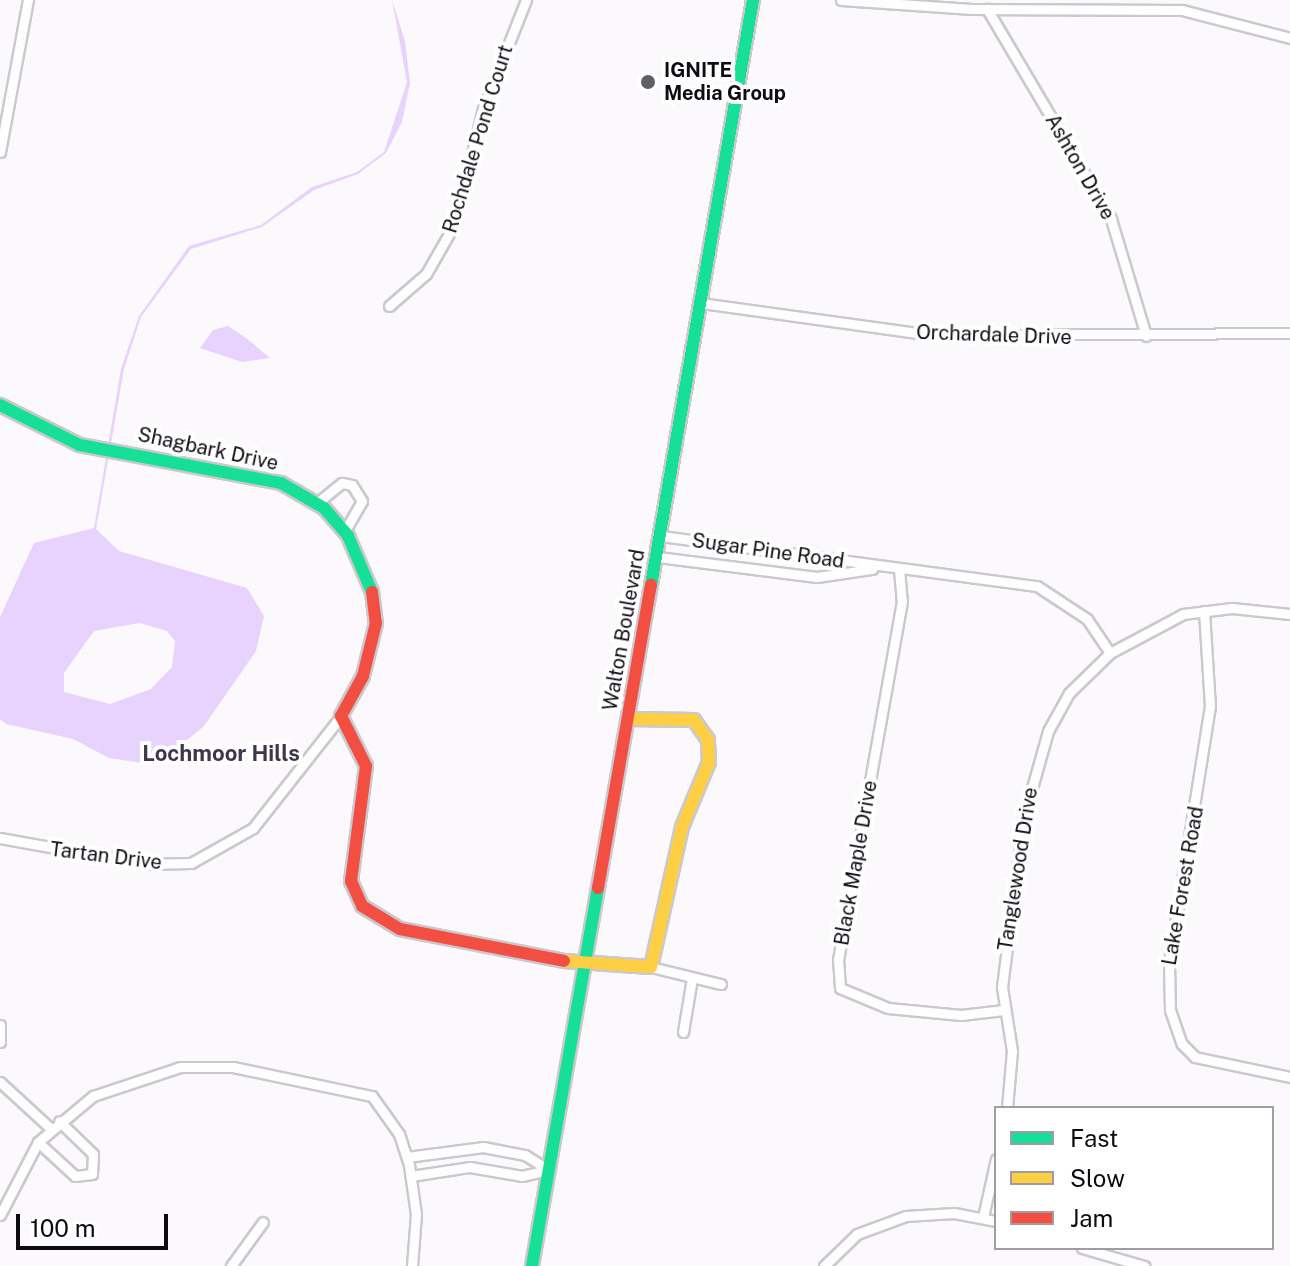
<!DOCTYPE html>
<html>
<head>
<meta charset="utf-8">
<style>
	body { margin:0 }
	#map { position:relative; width:1290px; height:1266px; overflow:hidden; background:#fbf9fc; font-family:"Public Sans",sans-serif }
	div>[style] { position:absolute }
	.water>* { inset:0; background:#e7d3fd }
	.roads { filter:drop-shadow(2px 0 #cbc8ce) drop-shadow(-2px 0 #cbc8ce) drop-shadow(0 2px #cbc8ce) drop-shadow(0 -2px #cbc8ce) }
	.street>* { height:9px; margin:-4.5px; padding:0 4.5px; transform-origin:4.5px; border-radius:4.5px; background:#fefeff }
	.fast>* { height:12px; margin:-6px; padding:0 6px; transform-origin:6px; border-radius:6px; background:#16e098 }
	.slow>* { height:12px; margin:-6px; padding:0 6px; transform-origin:6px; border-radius:6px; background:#ffcf43 }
	.jam>* { height:12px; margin:-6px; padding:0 6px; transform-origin:6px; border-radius:6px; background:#f24e42 }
	.dots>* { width:22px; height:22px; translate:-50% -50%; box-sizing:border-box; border:4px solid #fff; border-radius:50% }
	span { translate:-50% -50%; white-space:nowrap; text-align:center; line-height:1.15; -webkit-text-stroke:8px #fff; paint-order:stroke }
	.poi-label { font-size:20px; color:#0f0b13; font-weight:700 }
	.left { translate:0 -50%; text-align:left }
	.street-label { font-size:20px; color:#0f0b13 }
	.neighbourhood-label { font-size:22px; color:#40364b; font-weight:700 }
	.legend { position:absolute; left:994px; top:1106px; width:280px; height:144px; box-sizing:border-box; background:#fff; border:2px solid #9f9da1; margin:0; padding:10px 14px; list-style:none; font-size:24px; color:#0f0b13 }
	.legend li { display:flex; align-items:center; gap:16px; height:40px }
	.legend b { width:40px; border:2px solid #9f9da1 }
	.scale { position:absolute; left:16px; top:1214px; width:152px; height:36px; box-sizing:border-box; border:4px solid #0f0b13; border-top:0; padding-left:10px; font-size:24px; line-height:28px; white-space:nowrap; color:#0f0b13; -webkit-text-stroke:6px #fff; paint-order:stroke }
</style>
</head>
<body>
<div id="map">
	<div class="water">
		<i style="clip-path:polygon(evenodd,392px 0,405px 41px,410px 83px,402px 122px,386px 153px,358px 174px,314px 190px,262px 227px,191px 249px,141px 317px,124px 369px,96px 529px,119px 551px,247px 588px,264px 616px,256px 651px,204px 726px,168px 756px,142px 763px,109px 758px,73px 739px,6px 724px,0 719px,0 617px,34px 543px,94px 528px,121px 369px,139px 316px,189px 246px,261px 225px,312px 187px,357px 172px,384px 152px,407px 82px,392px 0,140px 623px,167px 631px,175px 641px,172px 667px,151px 689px,110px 704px,64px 692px,64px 673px,94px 631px,140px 623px)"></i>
		<i style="clip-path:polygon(228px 326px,246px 338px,270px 358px,242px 362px,200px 348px,213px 330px)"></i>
	</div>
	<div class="roads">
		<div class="street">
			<i style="left:841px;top:0;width:131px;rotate:3.9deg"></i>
			<i style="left:972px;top:9px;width:210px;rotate:0.3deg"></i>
			<i style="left:1182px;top:10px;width:112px;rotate:14.5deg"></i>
			<i style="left:987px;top:9px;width:244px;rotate:59.4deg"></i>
			<i style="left:1111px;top:219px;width:122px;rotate:73.3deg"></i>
			<i style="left:0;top:152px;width:155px;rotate:-79.6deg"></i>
			<i style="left:701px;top:303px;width:232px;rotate:7.9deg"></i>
			<i style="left:931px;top:335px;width:359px;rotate:-0.3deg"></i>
			<i style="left:389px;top:306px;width:49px;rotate:-40.9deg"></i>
			<i style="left:426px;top:274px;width:56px;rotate:-60.3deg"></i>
			<i style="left:454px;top:225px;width:120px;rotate:-76deg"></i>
			<i style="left:483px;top:109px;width:117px;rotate:-68.5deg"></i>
			<i style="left:317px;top:503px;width:32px;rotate:-39deg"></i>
			<i style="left:342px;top:483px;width:10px;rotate:11deg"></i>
			<i style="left:352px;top:485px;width:19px;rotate:58deg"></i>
			<i style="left:362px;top:501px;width:36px;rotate:120deg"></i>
			<i style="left:661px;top:536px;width:379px;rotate:7.6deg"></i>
			<i style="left:1037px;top:586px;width:60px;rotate:33.4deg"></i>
			<i style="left:1087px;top:619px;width:41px;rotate:55.9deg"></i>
			<i style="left:658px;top:557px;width:160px;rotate:7.2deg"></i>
			<i style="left:817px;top:577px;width:56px;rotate:-8.3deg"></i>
			<i style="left:899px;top:569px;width:32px;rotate:85deg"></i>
			<i style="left:902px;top:601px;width:364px;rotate:100.1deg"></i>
			<i style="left:838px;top:959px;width:29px;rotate:86deg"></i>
			<i style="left:840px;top:988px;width:52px;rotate:22.6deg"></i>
			<i style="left:888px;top:1008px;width:73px;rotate:5.5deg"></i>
			<i style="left:961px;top:1015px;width:43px;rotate:-6.6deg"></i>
			<i style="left:1204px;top:611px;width:95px;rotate:86.4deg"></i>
			<i style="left:1210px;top:706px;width:260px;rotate:99.1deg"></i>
			<i style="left:1169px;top:963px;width:47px;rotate:88.8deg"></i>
			<i style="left:1170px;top:1010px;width:36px;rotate:71deg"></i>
			<i style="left:1182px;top:1044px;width:18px;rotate:45deg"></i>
			<i style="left:1195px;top:1057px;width:97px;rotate:11.9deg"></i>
			<i style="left:0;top:838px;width:147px;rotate:10.2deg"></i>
			<i style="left:145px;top:864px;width:46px;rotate:-1.2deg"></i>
			<i style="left:191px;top:863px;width:71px;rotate:-29.4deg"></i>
			<i style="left:253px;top:828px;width:142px;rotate:-51.8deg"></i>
			<i style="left:651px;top:967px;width:72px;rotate:13.7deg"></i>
			<i style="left:0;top:1025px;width:17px;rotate:90deg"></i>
			<i style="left:683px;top:1032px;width:55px;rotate:-80.5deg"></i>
			<i style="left:0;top:1082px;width:68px;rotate:42.6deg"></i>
			<i style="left:1007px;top:1108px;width:57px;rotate:-85deg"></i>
			<i style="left:1012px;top:1051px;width:65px;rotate:-98.9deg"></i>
			<i style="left:1002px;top:987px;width:168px;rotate:-82.8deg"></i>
			<i style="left:1023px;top:820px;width:92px;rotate:-74.3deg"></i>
			<i style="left:1048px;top:731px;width:43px;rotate:-61.1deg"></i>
			<i style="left:1069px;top:693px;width:57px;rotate:-44.3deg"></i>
			<i style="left:1110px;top:653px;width:83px;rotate:-28.1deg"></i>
			<i style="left:1183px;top:614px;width:49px;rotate:-7deg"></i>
			<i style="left:1232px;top:608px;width:58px;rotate:5.9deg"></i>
			<i style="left:38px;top:1142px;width:50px;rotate:42.6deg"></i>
			<i style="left:75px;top:1176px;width:17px;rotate:-7deg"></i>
			<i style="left:92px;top:1174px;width:20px;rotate:-87deg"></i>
			<i style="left:93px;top:1154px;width:47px;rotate:-135.9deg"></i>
			<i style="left:407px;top:1157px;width:77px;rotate:-7.5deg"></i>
			<i style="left:483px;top:1147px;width:43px;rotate:10.8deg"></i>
			<i style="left:525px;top:1155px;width:28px;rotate:32deg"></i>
			<i style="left:411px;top:1176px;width:60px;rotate:-8.7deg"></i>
			<i style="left:470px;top:1167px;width:53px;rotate:9.8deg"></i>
			<i style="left:522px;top:1176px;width:28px;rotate:-13deg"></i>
			<i style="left:0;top:1215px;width:82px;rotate:-62.5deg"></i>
			<i style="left:38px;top:1142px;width:72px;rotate:-39.9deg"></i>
			<i style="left:93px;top:1096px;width:92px;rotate:-18.4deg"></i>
			<i style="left:180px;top:1067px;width:53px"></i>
			<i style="left:233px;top:1067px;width:142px;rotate:11.8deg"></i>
			<i style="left:372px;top:1096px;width:47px;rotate:54.6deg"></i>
			<i style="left:399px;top:1134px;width:33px;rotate:72deg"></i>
			<i style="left:409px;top:1165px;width:49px;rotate:81.9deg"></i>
			<i style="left:416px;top:1214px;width:52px;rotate:94.4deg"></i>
			<i style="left:983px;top:1217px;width:59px;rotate:-77.4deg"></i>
			<i style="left:1082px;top:1248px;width:65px;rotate:16.2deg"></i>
			<i style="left:231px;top:1266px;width:54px;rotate:-54deg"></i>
			<i style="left:824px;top:1266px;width:46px;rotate:-44.1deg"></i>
			<i style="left:857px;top:1234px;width:52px;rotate:-20.2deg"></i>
			<i style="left:906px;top:1216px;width:48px;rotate:-3.6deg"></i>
			<i style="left:954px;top:1213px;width:43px;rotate:10.8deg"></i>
		</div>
		<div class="fast">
			<i style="left:0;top:405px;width:89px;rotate:26.6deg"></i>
			<i style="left:80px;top:445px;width:205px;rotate:10.7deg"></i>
			<i style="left:281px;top:483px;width:50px;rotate:30.2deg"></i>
			<i style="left:324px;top:508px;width:37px;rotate:49deg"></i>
			<i style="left:348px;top:536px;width:61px;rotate:66.8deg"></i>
			<i style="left:651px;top:585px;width:594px;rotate:-80.11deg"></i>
			<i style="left:532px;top:1266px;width:384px;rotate:-80.1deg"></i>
		</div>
		<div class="slow">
			<i style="left:564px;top:961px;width:87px;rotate:3.9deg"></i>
			<i style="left:651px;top:967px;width:143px;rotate:-77.5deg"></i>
			<i style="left:682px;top:827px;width:70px;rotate:-67.4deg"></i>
			<i style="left:709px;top:762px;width:22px;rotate:-93deg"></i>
			<i style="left:708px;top:740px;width:24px;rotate:-125deg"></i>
			<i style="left:694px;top:720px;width:65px;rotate:-179.1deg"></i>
		</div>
		<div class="jam">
			<i style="left:372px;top:592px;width:31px;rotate:83deg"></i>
			<i style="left:376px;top:623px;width:55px;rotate:103.8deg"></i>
			<i style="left:363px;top:676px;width:46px;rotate:118.8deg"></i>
			<i style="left:341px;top:716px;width:56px;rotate:63.4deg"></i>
			<i style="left:366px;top:766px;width:116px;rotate:97.4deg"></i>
			<i style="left:351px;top:881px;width:27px;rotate:66deg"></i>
			<i style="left:362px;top:906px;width:44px;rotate:31.2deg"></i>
			<i style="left:400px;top:929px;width:167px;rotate:11deg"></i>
			<i style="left:598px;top:888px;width:308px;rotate:-80.1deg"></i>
		</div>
	</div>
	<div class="dots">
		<i style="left:648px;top:82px;background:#625e65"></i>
	</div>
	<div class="poi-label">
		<span class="left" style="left:664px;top:82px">IGNITE<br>Media Group</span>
	</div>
	<div class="street-label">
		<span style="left:478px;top:139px;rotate:-73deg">Rochdale Pond Court</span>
		<span style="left:1080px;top:167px;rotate:60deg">Ashton Drive</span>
		<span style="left:994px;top:335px;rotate:2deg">Orchardale Drive</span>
		<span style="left:208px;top:449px;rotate:12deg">Shagbark Drive</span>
		<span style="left:768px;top:551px;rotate:8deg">Sugar Pine Road</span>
		<span style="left:624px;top:630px;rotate:-80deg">Walton Boulevard</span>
		<span style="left:106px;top:856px;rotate:7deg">Tartan Drive</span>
		<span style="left:856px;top:863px;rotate:-80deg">Black Maple Drive</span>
		<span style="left:1018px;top:869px;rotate:-81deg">Tanglewood Drive</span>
		<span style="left:1183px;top:886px;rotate:-80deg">Lake Forest Road</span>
	</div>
	<div class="neighbourhood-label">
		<span style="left:221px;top:754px">Lochmoor Hills</span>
	</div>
	<ul class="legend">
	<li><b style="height:10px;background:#16e098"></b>Fast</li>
	<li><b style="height:10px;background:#ffcf43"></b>Slow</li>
	<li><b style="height:10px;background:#f24e42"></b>Jam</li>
	</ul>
	<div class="scale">100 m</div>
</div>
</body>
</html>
